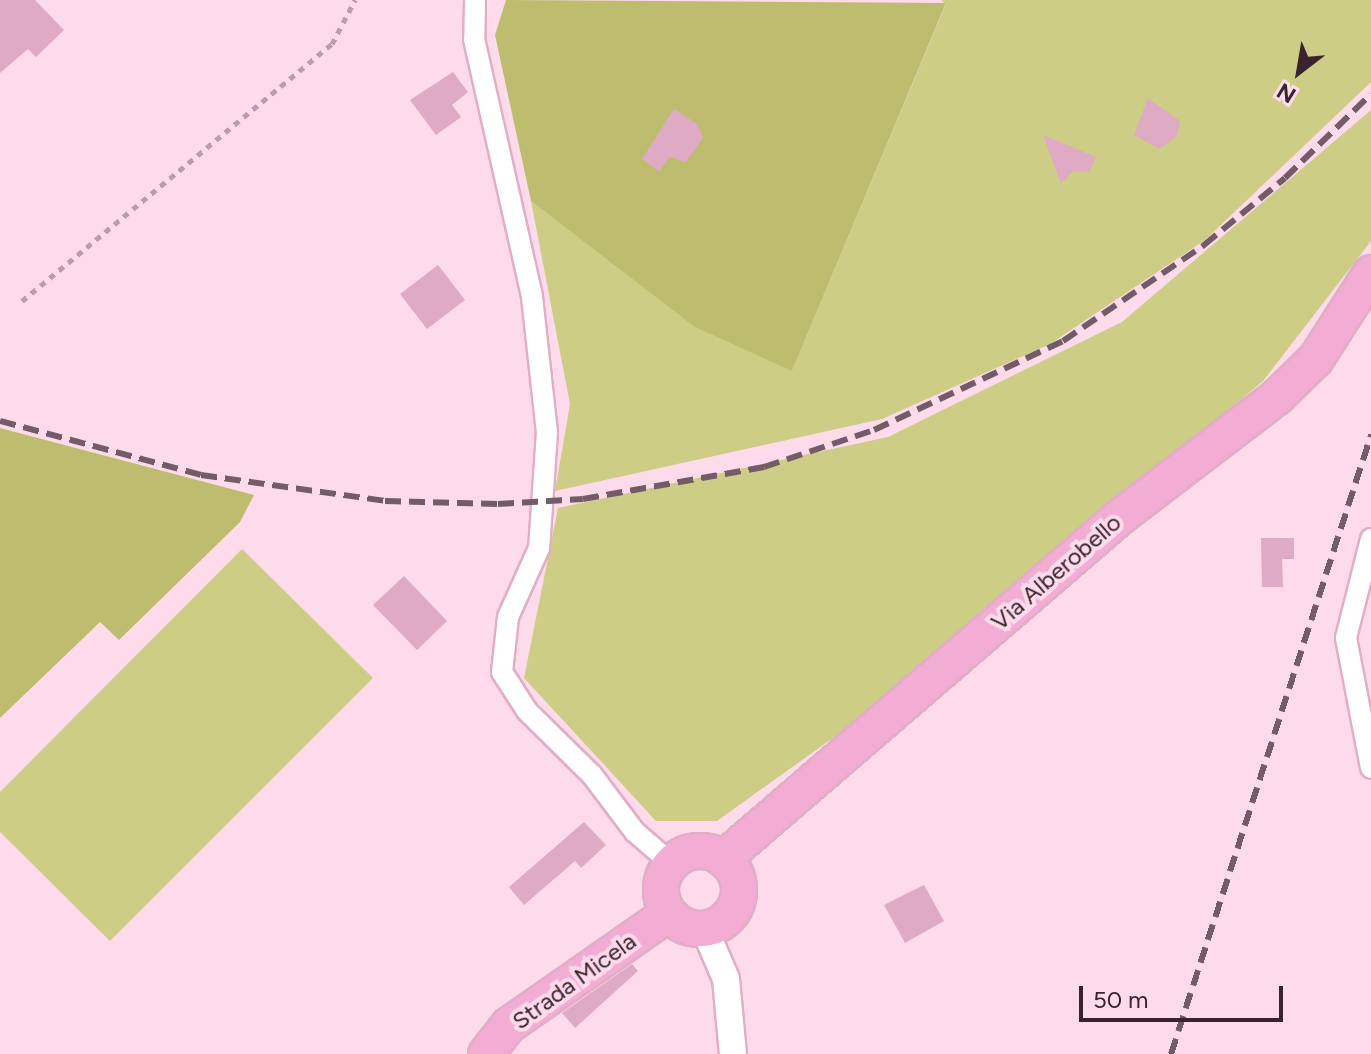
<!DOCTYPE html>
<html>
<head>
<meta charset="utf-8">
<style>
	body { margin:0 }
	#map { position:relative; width:1371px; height:1054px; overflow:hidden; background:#fddbeb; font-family:Figtree,sans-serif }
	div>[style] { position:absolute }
	.green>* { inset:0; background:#cdcd85 }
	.forest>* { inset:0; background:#bebd6f }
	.building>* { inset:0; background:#dfaac4 }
	.path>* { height:5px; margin-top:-2.5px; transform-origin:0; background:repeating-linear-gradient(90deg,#ba9dab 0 6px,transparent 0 12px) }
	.roads { filter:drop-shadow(2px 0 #e2adc7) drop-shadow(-2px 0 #e2adc7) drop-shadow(0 2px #e2adc7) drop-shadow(0 -2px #e2adc7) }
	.minor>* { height:20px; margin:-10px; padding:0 10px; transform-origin:10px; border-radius:10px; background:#fff }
	.tertiary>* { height:26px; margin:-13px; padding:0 13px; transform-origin:13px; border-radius:13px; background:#fff }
	.primary>* { height:34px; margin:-17px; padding:0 17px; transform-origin:17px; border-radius:17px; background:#f3acd3 }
	.primary>.ring { margin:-17px; padding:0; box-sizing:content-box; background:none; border:34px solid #f3acd3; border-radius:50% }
	.rail>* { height:6px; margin-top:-3px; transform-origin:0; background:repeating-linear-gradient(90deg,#745b68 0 16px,transparent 0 24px) }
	span { translate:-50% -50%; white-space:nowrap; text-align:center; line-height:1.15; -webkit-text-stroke:8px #fddbeb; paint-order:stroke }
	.street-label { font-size:24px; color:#38232e }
	.north { position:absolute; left:1259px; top:32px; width:80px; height:80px; -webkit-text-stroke:6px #fddbeb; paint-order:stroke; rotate:211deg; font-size:22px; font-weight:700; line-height:32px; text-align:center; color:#38232e }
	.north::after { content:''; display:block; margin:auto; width:28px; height:36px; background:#38232e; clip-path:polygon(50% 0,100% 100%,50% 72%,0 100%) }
	.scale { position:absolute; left:1079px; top:986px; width:204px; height:36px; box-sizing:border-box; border:4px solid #38232e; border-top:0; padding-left:10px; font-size:24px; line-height:28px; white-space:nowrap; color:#38232e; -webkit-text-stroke:6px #fddbeb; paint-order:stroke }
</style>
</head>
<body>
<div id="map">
	<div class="green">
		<i style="clip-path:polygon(941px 0,1371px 0,1371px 82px,1205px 240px,1050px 344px,882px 419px,555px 491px,570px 404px,531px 201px,593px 248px,792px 371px,946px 4px)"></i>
		<i style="clip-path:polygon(1371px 110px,1371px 241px,1263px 381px,897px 692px,717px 821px,656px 821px,524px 678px,558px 508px,888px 437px,1122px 322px)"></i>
		<i style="clip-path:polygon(242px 549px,373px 678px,110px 941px,0 832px,0 792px)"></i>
	</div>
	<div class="forest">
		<i style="clip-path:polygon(506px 0,946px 3px,792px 371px,695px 327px,531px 201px,495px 35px)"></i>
		<i style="clip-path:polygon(0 428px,254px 495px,240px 522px,119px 640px,100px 622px,0 718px)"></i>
	</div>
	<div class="building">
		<i style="clip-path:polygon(0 0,35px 0,64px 30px,36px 57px,28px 49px,0 73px)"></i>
		<i style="clip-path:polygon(453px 72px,468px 92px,452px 105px,461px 117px,436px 135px,410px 100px)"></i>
		<i style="clip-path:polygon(1148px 98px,1180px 121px,1177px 136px,1159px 149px,1134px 135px)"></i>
		<i style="clip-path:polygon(674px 109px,697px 124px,703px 138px,686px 162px,670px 157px,659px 171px,642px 159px)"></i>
		<i style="clip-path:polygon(1043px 135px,1096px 157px,1089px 172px,1072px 172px,1061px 184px)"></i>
		<i style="clip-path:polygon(438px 265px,465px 300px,427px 329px,400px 294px)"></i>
		<i style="clip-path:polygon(1261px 538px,1294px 538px,1294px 559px,1282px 559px,1283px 587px,1262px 587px)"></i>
		<i style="clip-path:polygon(404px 576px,447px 621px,417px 650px,373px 605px)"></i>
		<i style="clip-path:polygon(584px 822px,606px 845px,581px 868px,575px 861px,524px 905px,509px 887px)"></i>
		<i style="clip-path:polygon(924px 885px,944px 921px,905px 943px,884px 905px)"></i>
		<i style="clip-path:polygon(632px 964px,638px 971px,575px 1028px,562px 1013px)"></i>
	</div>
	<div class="path">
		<i style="left:22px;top:301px;width:403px;rotate:-39.7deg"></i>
		<i style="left:332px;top:44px;width:50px;rotate:-62.4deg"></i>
	</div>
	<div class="roads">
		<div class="minor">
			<i style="left:475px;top:0;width:39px;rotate:91deg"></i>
			<i style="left:474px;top:39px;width:264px;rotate:77.3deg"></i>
			<i style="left:532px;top:297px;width:136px;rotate:83.7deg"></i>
			<i style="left:547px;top:432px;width:116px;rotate:93.9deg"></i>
			<i style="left:539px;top:548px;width:76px;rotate:114.2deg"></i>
			<i style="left:508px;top:617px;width:55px;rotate:96.2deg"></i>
			<i style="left:502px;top:672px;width:46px;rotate:57.3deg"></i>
			<i style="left:527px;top:711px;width:91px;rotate:44.6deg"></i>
			<i style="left:592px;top:775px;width:71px;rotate:53deg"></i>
			<i style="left:635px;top:832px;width:48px;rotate:40.7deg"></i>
			<i style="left:1371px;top:539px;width:102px;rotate:104.2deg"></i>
			<i style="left:1346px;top:638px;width:132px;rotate:79.1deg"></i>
		</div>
		<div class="tertiary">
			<i style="left:705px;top:930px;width:53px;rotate:66.8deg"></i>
			<i style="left:726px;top:979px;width:75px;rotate:84.7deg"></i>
		</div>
		<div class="primary">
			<i class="ring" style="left:661px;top:851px;width:44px;height:44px"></i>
			<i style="left:723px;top:859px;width:524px;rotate:-40.74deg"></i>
			<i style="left:1120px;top:517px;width:198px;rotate:-37.4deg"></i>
			<i style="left:1277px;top:397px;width:54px;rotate:-44.3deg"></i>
			<i style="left:1316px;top:359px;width:102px;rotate:-57.4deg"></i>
			<i style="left:486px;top:1054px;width:37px;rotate:-52deg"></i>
			<i style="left:509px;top:1025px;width:194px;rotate:-34.9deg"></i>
		</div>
	</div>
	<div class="rail">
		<i style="left:0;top:421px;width:208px;rotate:15deg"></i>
		<i style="left:201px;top:475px;width:186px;rotate:8deg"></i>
		<i style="left:385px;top:501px;width:113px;rotate:1.5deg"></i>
		<i style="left:498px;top:504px;width:85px;rotate:-3.4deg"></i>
		<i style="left:583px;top:499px;width:184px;rotate:-10deg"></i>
		<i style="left:764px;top:467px;width:116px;rotate:-18.6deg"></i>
		<i style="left:874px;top:430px;width:209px;rotate:-25.2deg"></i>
		<i style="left:1063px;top:341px;width:171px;rotate:-34.2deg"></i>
		<i style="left:1204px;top:245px;width:105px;rotate:-39.6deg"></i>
		<i style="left:1285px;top:178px;width:120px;rotate:-44.3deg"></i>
		<i style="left:1171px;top:1054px;width:651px;rotate:-72.09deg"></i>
	</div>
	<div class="street-label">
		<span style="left:1056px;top:572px;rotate:-41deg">Via Alberobello</span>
		<span style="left:574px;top:981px;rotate:-36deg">Strada Micela</span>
	</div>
	<div class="north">N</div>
	<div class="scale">50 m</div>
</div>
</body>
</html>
